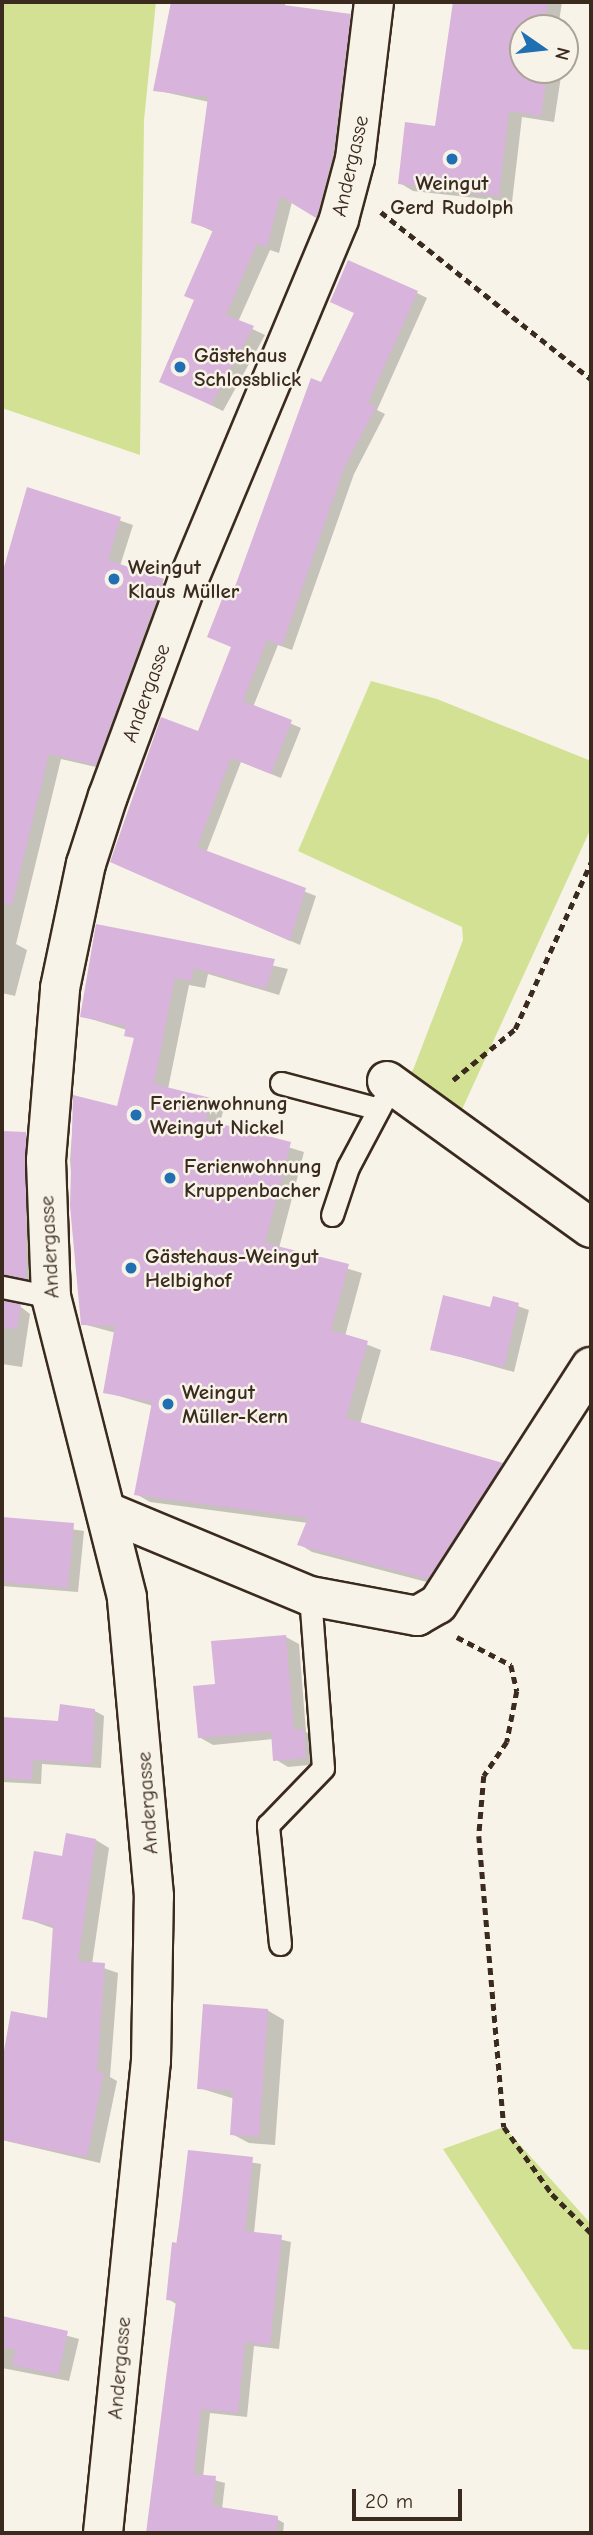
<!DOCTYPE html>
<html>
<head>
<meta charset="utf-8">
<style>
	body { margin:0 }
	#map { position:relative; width:593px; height:2535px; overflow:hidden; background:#f7f3e8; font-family:"Comic Neue",sans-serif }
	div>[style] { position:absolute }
	.green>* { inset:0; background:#d3e195 }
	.shadow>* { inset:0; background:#0003 }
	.building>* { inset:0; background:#d8b3dc }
	.path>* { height:4.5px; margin-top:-2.25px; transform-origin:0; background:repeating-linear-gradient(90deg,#3b2a1e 0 7px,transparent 0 12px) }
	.roads { filter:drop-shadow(2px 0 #3b2a1e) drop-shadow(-2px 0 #3b2a1e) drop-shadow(0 2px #3b2a1e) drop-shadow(0 -2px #3b2a1e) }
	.lane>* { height:21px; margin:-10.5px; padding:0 10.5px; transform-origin:10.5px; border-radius:10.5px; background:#f7f3e8 }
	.street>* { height:38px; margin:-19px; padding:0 19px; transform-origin:19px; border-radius:19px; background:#f7f3e8 }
	.dots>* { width:19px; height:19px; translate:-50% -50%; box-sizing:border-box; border:4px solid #f7f3e8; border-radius:50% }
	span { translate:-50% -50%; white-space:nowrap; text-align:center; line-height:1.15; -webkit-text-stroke:5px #f7f3e8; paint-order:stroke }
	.street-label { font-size:21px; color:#3b2a1e }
	.poi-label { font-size:21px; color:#3b2a1e; font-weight:700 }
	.left { translate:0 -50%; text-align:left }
	.frame { position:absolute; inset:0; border:4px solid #3b2a1e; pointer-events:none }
	.north { position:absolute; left:509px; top:14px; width:70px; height:70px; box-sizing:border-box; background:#f7f3e8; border:2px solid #aca397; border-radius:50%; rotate:104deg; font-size:19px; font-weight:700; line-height:28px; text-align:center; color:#3b2a1e }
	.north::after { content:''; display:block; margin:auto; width:24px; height:32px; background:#1f6fb2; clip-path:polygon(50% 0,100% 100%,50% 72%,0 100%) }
	.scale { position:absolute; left:352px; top:2489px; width:110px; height:32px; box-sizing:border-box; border:4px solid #3b2a1e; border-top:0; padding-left:9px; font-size:21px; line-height:24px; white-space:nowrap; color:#3b2a1e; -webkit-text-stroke:5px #f7f3e8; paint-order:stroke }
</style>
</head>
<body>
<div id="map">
	<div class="green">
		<i style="clip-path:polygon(2px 2px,156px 2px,144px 120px,140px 455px,2px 408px)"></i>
		<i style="clip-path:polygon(371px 681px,437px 699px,591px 761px,591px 828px,453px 1129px,390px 1088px,413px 1070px,463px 940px,462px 927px,298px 851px)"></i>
		<i style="clip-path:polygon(504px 2127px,591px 2224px,591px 2350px,573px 2349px,443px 2149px)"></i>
	</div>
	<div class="shadow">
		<i style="clip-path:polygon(173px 2px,285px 2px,285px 7px,362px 22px,328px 224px,292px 202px,279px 253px,270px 250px,238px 322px,265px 335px,223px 411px,161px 381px,196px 301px,214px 232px,193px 222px,209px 102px,155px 90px)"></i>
		<i style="clip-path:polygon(455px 2px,562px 2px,558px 28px,523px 28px,523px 70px,562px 70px,554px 122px,522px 117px,512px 202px,413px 191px,400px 183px,437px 128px)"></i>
		<i style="clip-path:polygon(417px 293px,427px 298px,377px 410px,385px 414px,354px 474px,292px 650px,278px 645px,253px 707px,301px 728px,281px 778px,241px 762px,206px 853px,316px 896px,300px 945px,122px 867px,199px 733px,233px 647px,234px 594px,322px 385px)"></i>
		<i style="clip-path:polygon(28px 489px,133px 525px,120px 566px,176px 588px,109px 770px,61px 759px,16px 944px,27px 950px,15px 996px,2px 993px,7px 602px,2px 580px)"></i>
		<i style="clip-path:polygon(97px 926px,288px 969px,279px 995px,208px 974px,205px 988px,189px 985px,168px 1089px,224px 1108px,219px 1126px,304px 1152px,279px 1248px,362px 1273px,345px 1336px,381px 1350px,360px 1424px,515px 1472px,442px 1586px,312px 1552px,299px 1544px,308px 1523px,150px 1502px,136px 1494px,153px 1406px,105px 1392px,116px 1333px,83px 1324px,70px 1160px,75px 1097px,118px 1108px,135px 1040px,127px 1030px,81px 1016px)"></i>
		<i style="clip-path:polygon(2px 1131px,41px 1143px,41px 1284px,4px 1294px,30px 1314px,22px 1367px,2px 1364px)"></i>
		<i style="clip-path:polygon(494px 1298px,529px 1310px,514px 1372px,432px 1349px,491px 1309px)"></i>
		<i style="clip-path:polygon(2px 1519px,84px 1531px,78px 1592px,2px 1586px)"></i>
		<i style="clip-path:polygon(286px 1637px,299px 1644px,306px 1732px,317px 1738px,319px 1764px,288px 1767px,275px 1759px,273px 1739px,213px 1745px,199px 1737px,217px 1686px)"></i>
		<i style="clip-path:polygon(95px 1711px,104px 1716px,101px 1768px,42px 1764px,41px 1784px,2px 1782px,2px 1719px,60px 1723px)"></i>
		<i style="clip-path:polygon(96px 1840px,109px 1848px,92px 1964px,118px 1973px,110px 2077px,117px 2081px,100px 2163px,2px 2140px,2px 2063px,48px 2020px,55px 1929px,24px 1918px)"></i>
		<i style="clip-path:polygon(267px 2010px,284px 2020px,275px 2145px,249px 2143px,232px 2134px,235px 2099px,199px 2088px)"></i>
		<i style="clip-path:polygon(190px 2152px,261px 2164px,254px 2233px,291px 2242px,279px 2349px,254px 2346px,247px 2417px,210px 2413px,203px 2477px,225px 2483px,222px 2509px,275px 2518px,284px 2523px,283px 2533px,160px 2533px,178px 2305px,168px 2299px)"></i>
		<i style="clip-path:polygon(2px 2318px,79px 2339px,69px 2381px,2px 2368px)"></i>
	</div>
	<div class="building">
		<i style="clip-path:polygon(171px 2px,261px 2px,351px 14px,333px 155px,318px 212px,316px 218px,280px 196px,267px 247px,257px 244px,226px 315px,254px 326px,211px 405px,159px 382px,194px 300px,184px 296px,213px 230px,191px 223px,208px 97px,153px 91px)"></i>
		<i style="clip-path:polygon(453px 2px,548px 2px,544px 28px,523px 28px,523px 70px,548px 70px,541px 116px,509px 111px,499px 196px,398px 184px,405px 122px,435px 126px)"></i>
		<i style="clip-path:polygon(348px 260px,418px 291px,368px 403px,376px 407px,344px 468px,282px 646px,267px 640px,243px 701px,292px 720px,271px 774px,231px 758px,197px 847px,306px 888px,290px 941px,110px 862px,161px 717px,198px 731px,231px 647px,207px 637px,226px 589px,233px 592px,311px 378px,321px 382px,354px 313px,330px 302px)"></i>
		<i style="clip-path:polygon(27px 487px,121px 517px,108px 560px,164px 579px,96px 765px,49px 754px,12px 905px,2px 904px,2px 574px)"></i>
		<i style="clip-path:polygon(96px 924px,275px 959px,266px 989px,194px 968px,191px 981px,175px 978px,154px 1084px,211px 1098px,206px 1120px,291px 1142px,265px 1243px,349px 1264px,331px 1330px,368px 1341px,346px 1418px,503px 1463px,428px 1579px,297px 1545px,308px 1518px,134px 1495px,152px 1402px,103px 1393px,115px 1326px,81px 1325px,70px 1206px,73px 1095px,117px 1106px,134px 1038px,124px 1036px,126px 1026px,80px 1017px)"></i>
		<i style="clip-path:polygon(2px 1131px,26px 1132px,26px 1279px,2px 1274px)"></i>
		<i style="clip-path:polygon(443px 1295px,490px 1307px,493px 1296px,519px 1303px,504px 1367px,430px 1350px)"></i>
		<i style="clip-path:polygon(2px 1300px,21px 1304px,17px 1329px,2px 1328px)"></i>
		<i style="clip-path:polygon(2px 1517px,74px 1523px,68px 1588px,2px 1582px)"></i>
		<i style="clip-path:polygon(286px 1635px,294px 1730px,304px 1729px,306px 1758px,273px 1761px,271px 1732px,198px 1738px,193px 1686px,215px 1684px,211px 1641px)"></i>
		<i style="clip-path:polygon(60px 1704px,95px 1709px,92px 1764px,33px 1760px,32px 1780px,2px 1778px,2px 1717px,58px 1721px)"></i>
		<i style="clip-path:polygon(66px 1833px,96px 1839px,78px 1961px,105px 1963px,97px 2071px,104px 2072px,87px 2157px,2px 2140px,2px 2062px,11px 2011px,47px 2018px,53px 1925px,22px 1919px,34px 1851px,62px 1856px)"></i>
		<i style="clip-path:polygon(203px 2004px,268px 2009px,259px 2137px,230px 2135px,233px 2091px,197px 2089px)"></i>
		<i style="clip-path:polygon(188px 2150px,253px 2157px,245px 2231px,282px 2235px,270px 2345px,245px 2342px,238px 2413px,201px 2409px,194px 2474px,216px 2476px,213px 2506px,278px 2516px,277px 2533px,146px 2533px,176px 2301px,166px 2300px,172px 2242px,177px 2243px)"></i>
		<i style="clip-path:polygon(2px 2316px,68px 2331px,58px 2375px,12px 2365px,16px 2350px,2px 2347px)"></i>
	</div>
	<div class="path">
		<i style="left:381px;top:212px;width:268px;rotate:38.5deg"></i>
		<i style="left:453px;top:1080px;width:80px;rotate:-39.4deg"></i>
		<i style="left:515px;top:1029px;width:183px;rotate:-65.5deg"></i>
		<i style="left:457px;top:1637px;width:61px;rotate:27.4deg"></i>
		<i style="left:511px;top:1665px;width:27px;rotate:77deg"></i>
		<i style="left:517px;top:1691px;width:52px;rotate:101.1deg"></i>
		<i style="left:507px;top:1742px;width:41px;rotate:124.1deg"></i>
		<i style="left:484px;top:1776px;width:60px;rotate:94.8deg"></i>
		<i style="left:479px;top:1836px;width:292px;rotate:85.1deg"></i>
		<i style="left:504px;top:2127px;width:82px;rotate:54.4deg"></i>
		<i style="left:552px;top:2194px;width:55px;rotate:45deg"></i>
	</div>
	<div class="roads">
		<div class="lane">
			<i style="left:281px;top:1083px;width:101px;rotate:14.9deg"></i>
			<i style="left:332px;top:1215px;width:51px;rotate:-71.6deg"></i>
			<i style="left:348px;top:1167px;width:89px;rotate:-62deg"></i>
			<i style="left:2px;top:1287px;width:50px;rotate:11.5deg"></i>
			<i style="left:280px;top:1944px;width:120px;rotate:-95.8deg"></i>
			<i style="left:268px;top:1825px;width:79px;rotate:-46deg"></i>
			<i style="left:323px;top:1768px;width:172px;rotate:-94.3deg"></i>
		</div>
		<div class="street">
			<i style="left:387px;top:1081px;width:251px;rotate:35.8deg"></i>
			<i style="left:108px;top:1512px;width:219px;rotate:22.6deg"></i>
			<i style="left:310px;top:1596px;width:109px;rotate:10.6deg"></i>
			<i style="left:417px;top:1616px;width:24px;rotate:-30deg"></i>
			<i style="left:438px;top:1604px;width:282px;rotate:-57.2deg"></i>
			<i style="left:103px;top:2533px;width:474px;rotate:-84.2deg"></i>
			<i style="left:151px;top:2061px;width:165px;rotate:-89deg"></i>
			<i style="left:154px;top:1896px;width:300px;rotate:-95.2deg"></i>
			<i style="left:127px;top:1597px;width:309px;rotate:-104.2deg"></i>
			<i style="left:51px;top:1297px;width:137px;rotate:-92.1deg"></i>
			<i style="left:46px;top:1160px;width:173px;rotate:-85.3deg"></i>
			<i style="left:60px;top:988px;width:127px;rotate:-78.2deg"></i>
			<i style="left:86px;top:864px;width:71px;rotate:-72.1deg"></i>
			<i style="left:108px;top:796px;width:227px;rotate:-69.7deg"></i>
			<i style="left:187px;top:583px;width:394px;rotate:-67.3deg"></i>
			<i style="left:339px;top:219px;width:62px;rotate:-75.1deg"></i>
			<i style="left:355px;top:159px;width:158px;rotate:-83.1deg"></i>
		</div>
	</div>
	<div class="dots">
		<i style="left:452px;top:159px;background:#1f6fb2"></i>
		<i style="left:180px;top:367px;background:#1f6fb2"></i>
		<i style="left:114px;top:579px;background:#1f6fb2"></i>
		<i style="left:136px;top:1115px;background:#1f6fb2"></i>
		<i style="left:170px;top:1178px;background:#1f6fb2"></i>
		<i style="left:131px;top:1268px;background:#1f6fb2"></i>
		<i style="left:168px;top:1404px;background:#1f6fb2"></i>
	</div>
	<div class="street-label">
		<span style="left:350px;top:166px;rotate:-77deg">Andergasse</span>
		<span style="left:146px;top:693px;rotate:-70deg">Andergasse</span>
		<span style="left:49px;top:1247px;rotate:-93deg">Andergasse</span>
		<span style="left:147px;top:1803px;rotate:-94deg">Andergasse</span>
		<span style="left:119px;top:2368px;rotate:-85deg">Andergasse</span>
	</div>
	<div class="poi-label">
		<span style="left:452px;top:195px">Weingut<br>Gerd Rudolph</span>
		<span class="left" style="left:194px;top:367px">Gästehaus<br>Schlossblick</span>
		<span class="left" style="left:128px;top:579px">Weingut<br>Klaus Müller</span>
		<span class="left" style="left:150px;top:1115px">Ferienwohnung<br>Weingut Nickel</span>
		<span class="left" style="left:184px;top:1178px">Ferienwohnung<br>Kruppenbacher</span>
		<span class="left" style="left:145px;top:1268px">Gästehaus-Weingut<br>Helbighof</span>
		<span class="left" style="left:182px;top:1404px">Weingut<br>Müller-Kern</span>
	</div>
	<div class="frame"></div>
	<div class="north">N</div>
	<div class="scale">20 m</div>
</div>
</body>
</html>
